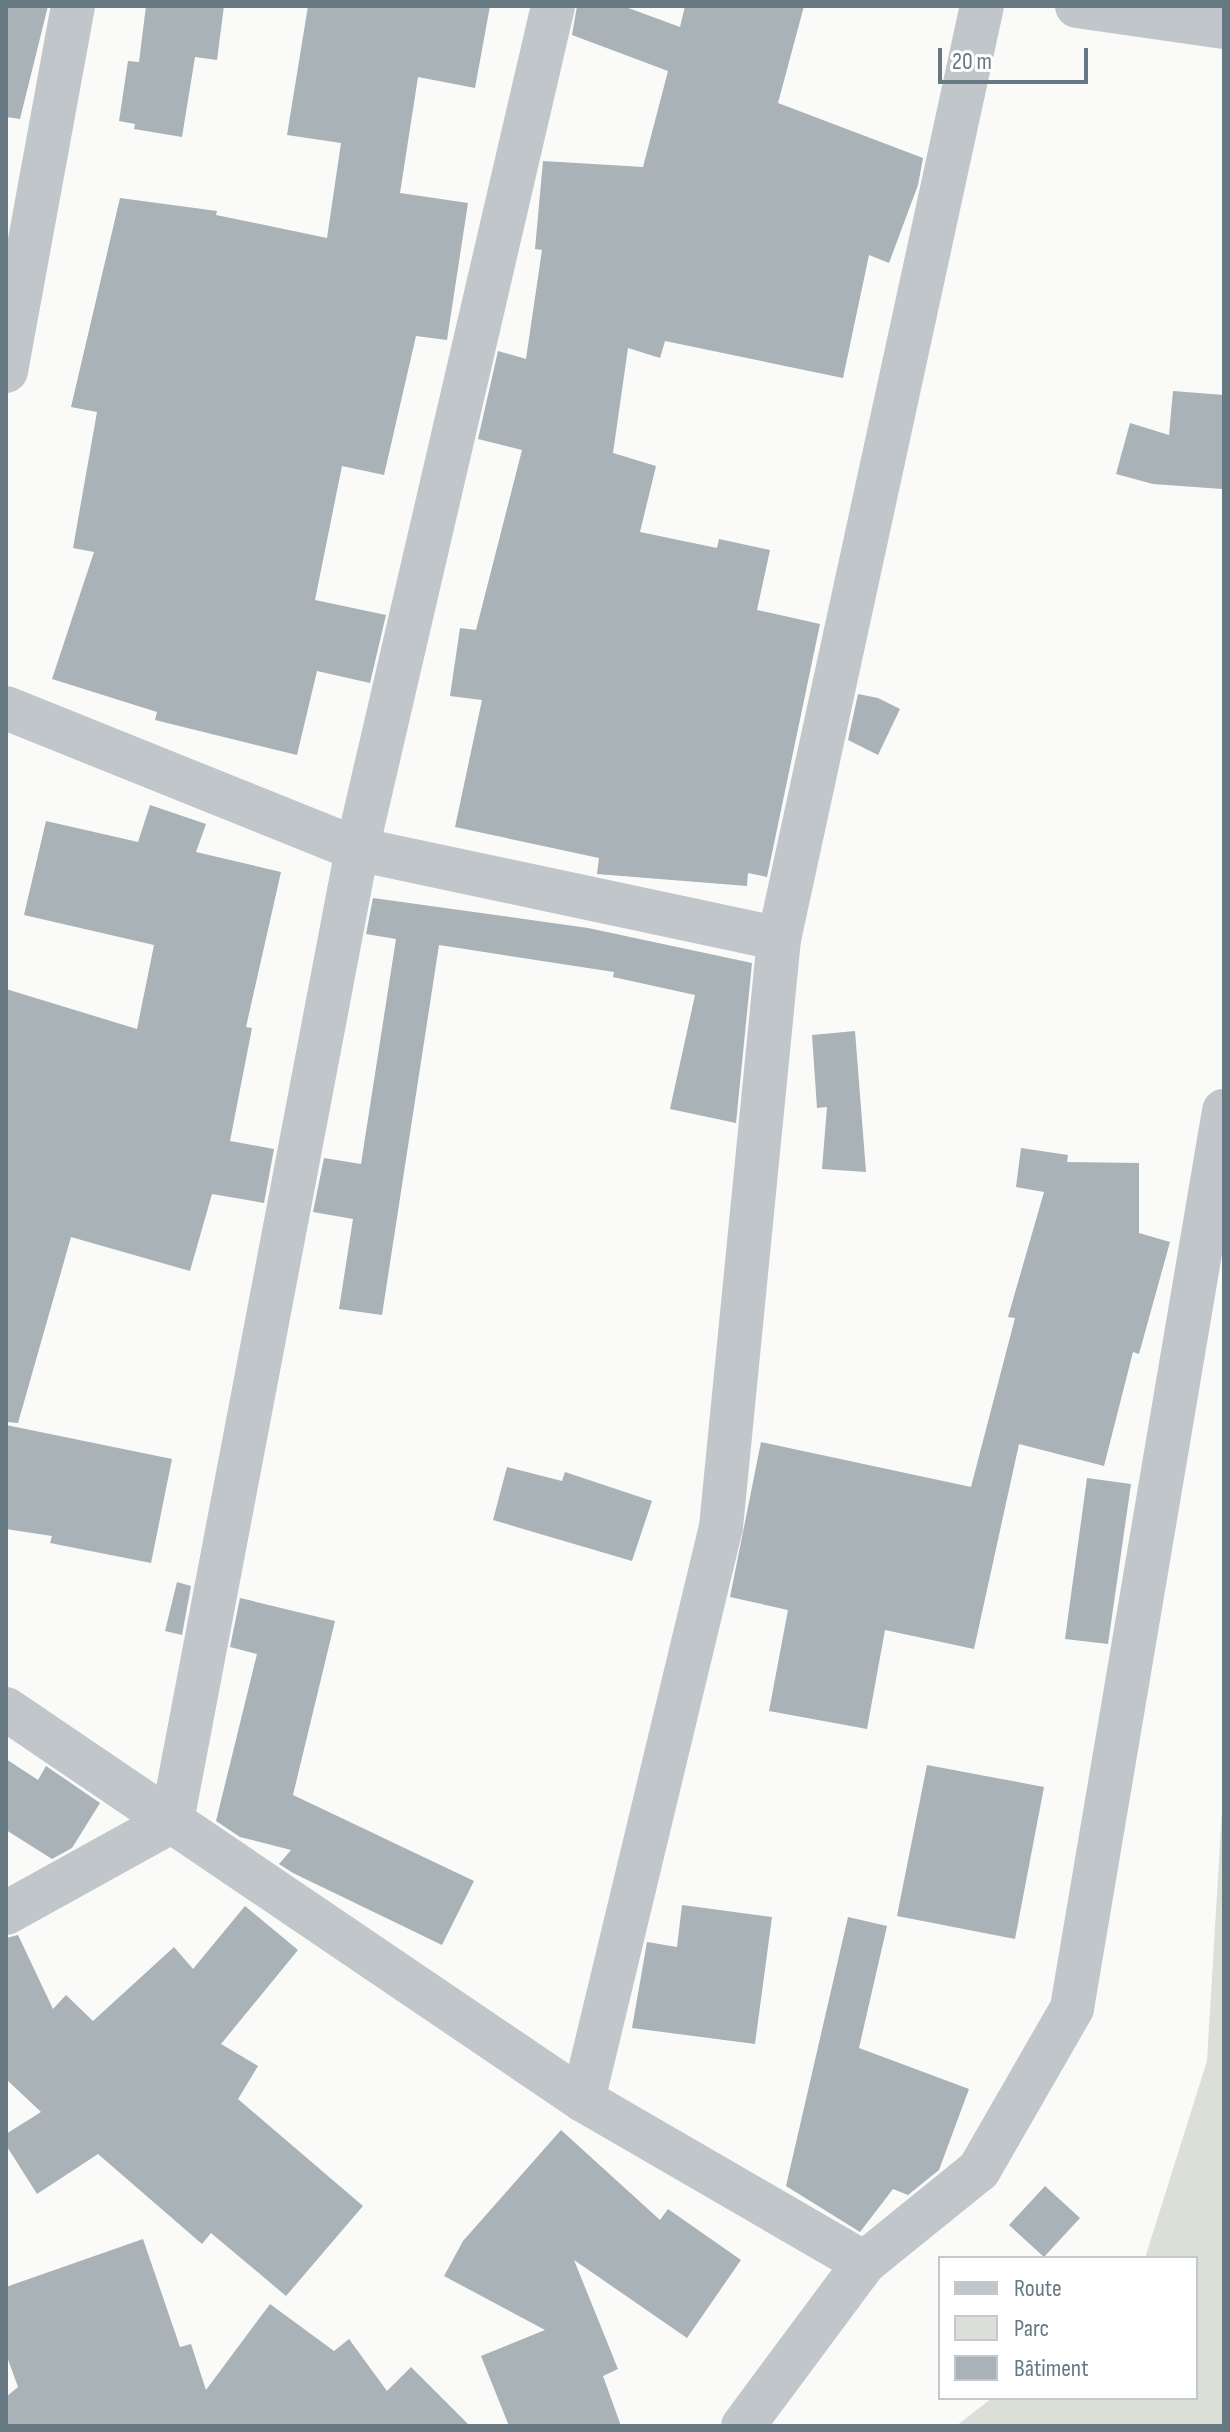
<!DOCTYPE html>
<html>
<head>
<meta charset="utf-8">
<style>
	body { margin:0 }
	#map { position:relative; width:1230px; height:2432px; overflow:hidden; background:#fafaf8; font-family:"Sofia Sans Condensed",sans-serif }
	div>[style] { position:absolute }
	.green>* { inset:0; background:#dbdfd7 }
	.building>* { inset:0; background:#a8b2b7 }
	.street>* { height:44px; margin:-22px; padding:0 22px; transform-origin:22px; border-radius:22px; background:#c1c6ca }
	span { translate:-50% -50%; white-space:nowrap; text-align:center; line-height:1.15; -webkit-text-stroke:8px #fff; paint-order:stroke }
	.frame { position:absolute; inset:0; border:8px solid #667882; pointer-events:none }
	.legend { position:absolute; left:938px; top:2256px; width:260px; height:144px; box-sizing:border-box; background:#fff; border:2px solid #c2c9cd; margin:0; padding:10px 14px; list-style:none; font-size:24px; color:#667882 }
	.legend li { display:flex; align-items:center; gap:16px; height:40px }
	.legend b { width:40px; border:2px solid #c2c9cd }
	.scale { position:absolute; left:938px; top:48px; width:150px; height:36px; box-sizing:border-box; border:4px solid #667882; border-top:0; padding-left:10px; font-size:24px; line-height:28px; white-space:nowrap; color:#667882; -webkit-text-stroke:6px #fff; paint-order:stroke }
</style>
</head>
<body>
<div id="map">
	<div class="green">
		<i style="clip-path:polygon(1224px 1777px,1224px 2426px,956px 2426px,992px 2398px,1196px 2398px,1196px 2258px,1145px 2258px,1207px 2061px)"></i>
	</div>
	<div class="building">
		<i style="clip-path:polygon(6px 6px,48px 6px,20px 119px,6px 117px)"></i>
		<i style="clip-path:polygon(146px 6px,224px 6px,217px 60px,195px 57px,182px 137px,134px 129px,135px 124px,119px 121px,128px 61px,139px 62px)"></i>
		<i style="clip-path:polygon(308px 6px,490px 6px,475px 88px,418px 77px,400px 193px,468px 203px,447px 340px,416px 336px,384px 475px,342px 466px,315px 600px,386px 615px,370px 683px,317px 671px,297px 755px,155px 720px,157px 712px,52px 679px,94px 552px,73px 548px,97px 412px,71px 407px,120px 198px,217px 211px,216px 215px,327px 238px,341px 143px,287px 135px)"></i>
		<i style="clip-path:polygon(577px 6px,623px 6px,680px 27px,685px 6px,804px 6px,778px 103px,923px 158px,918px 185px,889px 263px,869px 255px,843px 378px,665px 341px,660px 358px,628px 348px,613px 453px,656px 466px,640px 532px,717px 548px,719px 539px,770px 550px,757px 610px,820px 624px,767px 877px,748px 873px,747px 886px,597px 874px,599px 858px,455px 827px,482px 700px,450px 696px,460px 628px,476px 630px,522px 450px,478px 439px,498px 351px,526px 359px,542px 250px,535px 249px,543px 161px,643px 167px,668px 71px,572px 35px)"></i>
		<i style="clip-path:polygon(1173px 391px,1224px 395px,1222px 489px,1153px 484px,1116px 474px,1130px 423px,1169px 435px)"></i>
		<i style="clip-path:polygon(858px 694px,878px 698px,900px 709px,878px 755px,848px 740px)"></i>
		<i style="clip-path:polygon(150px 805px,206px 824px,196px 852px,281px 872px,246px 1027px,252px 1028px,230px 1141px,274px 1149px,264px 1203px,212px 1194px,190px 1271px,71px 1237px,18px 1423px,6px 1422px,6px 989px,137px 1029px,154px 945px,24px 915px,46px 821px,138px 842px)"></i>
		<i style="clip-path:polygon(373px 898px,588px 928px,752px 963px,736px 1123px,670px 1109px,695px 995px,613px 977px,614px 972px,439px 945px,382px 1315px,339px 1309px,353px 1219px,313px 1212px,324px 1158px,361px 1164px,396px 939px,366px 934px)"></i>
		<i style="clip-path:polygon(855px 1031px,866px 1172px,822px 1169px,827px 1107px,817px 1108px,812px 1035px)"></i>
		<i style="clip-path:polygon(1021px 1148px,1068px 1155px,1067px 1162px,1139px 1163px,1139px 1233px,1170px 1242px,1139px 1354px,1133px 1352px,1104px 1466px,1019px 1444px,974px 1649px,885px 1630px,867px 1729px,769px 1711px,788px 1610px,730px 1597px,761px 1442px,971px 1487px,1015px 1318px,1008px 1317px,1044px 1192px,1016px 1187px)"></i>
		<i style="clip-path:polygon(6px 1425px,172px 1459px,151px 1563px,50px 1543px,52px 1536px,6px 1529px)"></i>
		<i style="clip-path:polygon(507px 1467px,562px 1481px,565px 1472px,652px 1501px,632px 1561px,493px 1520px)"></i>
		<i style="clip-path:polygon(1087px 1478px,1131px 1484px,1108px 1644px,1065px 1639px)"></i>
		<i style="clip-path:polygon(177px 1582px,191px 1586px,182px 1635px,165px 1631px)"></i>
		<i style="clip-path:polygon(240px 1598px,335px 1621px,293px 1795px,474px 1881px,442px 1945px,293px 1873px,279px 1864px,291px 1850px,240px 1837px,216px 1821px,257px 1654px,230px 1647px)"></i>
		<i style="clip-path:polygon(6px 1759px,38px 1780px,46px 1766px,100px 1803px,72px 1848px,52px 1859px,6px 1830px)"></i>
		<i style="clip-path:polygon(927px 1765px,1044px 1787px,1015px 1939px,897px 1916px)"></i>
		<i style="clip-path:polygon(682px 1905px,772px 1917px,755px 2044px,632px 2028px,647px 1942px,677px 1947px)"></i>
		<i style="clip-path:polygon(245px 1906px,298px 1950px,221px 2044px,258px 2066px,238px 2099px,363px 2206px,286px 2296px,211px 2233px,202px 2244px,98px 2154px,37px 2194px,6px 2145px,6px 2134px,41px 2112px,6px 2079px,6px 1938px,18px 1935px,53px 2009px,66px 1995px,93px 2021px,174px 1947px,193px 1969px)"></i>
		<i style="clip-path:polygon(848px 1917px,887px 1926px,859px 2048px,969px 2089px,939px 2170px,908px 2195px,893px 2189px,860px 2232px,786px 2186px)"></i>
		<i style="clip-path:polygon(561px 2130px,660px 2220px,668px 2209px,741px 2260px,687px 2338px,574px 2260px,618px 2369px,603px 2376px,621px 2426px,509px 2426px,481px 2356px,545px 2330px,444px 2276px,463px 2241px)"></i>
		<i style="clip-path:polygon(1045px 2186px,1080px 2218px,1044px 2257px,1009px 2225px)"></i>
		<i style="clip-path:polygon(143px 2239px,180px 2347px,191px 2344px,206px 2390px,270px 2304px,334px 2351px,349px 2339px,387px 2391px,411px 2367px,470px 2426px,6px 2426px,6px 2397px,18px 2387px,6px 2354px,6px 2287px)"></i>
	</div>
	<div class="street">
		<i style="left:1077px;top:6px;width:148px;rotate:8.1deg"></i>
		<i style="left:6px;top:371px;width:371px;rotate:-79.6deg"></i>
		<i style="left:6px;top:708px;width:378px;rotate:21.9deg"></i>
		<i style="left:357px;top:849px;width:431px;rotate:12deg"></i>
		<i style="left:6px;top:1709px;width:697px;rotate:34.12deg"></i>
		<i style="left:583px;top:2100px;width:325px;rotate:30.1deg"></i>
		<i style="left:6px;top:1913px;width:190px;rotate:-29deg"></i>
		<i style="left:172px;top:1821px;width:989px;rotate:-79.22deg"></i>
		<i style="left:357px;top:849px;width:865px;rotate:-76.91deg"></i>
		<i style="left:583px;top:2100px;width:589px;rotate:-76.46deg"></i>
		<i style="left:721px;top:1527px;width:591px;rotate:-84.37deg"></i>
		<i style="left:779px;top:939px;width:955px;rotate:-77.73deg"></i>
		<i style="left:743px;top:2426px;width:203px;rotate:-53.4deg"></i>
		<i style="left:864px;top:2263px;width:148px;rotate:-39deg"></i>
		<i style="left:979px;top:2170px;width:187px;rotate:-60.1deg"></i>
		<i style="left:1072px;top:2008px;width:910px;rotate:-80.38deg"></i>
	</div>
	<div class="frame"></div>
	<ul class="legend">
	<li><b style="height:10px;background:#c1c6ca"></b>Route</li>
	<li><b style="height:22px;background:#dbdfd7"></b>Parc</li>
	<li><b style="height:22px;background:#a8b2b7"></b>Bâtiment</li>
	</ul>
	<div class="scale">20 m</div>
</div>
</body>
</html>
